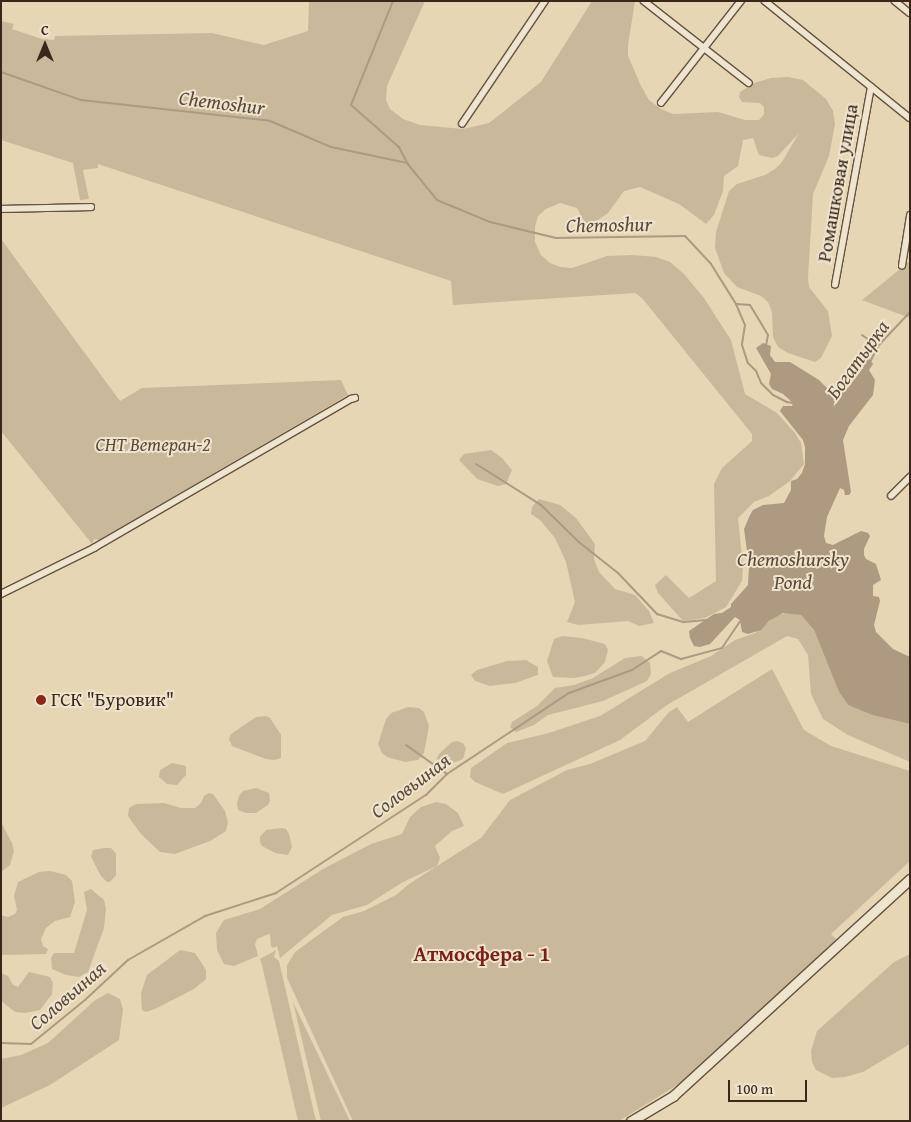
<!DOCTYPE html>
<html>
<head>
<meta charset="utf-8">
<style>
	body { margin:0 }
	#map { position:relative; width:911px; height:1122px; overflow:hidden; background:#e7d6b4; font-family:"Gentium Book Plus",serif }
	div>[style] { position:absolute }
	.green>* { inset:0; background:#cab89a }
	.water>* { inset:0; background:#ad9a80 }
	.stream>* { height:2px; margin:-1px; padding:0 1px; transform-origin:1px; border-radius:1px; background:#ad9a80 }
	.roads { filter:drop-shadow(1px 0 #665240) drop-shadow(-1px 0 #665240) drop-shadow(0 1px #665240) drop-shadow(0 -1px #665240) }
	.street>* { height:5.5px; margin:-2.75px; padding:0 2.75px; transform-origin:2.75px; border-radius:2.75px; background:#efe4ce }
	.secondary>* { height:9px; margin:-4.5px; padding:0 4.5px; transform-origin:4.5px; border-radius:4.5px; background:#efe4ce }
	.dots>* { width:14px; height:14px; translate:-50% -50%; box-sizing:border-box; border:2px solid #efe4ce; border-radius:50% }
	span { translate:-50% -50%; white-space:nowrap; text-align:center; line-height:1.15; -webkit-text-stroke:4px #efe4ce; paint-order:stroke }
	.street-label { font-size:19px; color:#3b261a }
	.park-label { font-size:19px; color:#5f4a3a; font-style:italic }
	.poi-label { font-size:19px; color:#3b261a }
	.left { translate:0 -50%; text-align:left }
	.water-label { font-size:20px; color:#5d4939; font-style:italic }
	.quarter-label { font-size:21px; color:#7a1f14; font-weight:700 }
	.frame { position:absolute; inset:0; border:2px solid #3b261a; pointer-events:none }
	.north { position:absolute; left:20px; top:20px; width:50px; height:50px; -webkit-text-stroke:4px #efe4ce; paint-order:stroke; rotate:0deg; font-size:14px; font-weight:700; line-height:20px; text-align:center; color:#3b261a }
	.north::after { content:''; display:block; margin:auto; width:18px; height:22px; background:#3b261a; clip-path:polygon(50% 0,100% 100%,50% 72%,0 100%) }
	.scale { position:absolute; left:728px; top:1080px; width:79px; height:22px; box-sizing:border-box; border:2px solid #3b261a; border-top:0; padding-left:6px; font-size:15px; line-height:18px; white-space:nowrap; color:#3b261a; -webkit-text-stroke:4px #efe4ce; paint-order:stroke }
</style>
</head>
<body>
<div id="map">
	<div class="green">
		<i style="clip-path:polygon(309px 1px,425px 1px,387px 86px,386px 100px,390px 109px,403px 119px,420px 125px,463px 129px,489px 123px,541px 82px,592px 1px,635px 1px,628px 45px,628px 56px,641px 86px,649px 100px,661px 109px,673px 114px,718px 112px,745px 120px,759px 120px,764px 114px,764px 107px,760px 103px,742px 102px,739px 97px,740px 92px,754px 83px,771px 78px,788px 77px,803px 80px,826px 99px,833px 111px,835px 124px,829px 156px,813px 194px,808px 278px,809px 287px,828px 311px,832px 336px,821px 358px,815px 362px,788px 353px,778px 347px,773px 337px,772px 312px,768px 302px,761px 296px,737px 287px,724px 273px,715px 248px,716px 232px,729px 191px,737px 184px,765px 175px,775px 169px,782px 162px,799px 133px,778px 156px,772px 158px,759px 155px,753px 138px,743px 140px,738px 166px,724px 176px,723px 191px,714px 215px,706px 224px,679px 204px,640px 187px,624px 191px,608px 213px,592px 224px,585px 223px,577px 208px,560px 203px,546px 209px,538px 216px,535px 227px,535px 242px,541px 255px,550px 263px,560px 267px,572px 268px,607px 256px,633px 255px,656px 257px,670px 262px,684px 274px,704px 298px,731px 340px,745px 394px,777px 413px,795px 433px,801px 443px,804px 464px,790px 481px,769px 496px,754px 502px,738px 518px,743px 567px,742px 581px,726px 607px,705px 618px,683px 621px,658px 593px,655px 585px,666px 575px,689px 598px,716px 581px,714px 484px,722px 468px,752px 441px,752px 434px,642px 298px,635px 293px,453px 305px,451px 281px,98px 164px,98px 168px,83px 170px,89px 199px,80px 200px,73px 163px,1px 140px,1px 21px,14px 24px,12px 29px,42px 39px,54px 40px,55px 36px,212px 33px,264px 45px,308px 31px)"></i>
		<i style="clip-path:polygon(1px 239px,120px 401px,142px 388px,341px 380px,348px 395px,99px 540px,94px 539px,92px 544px,1px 431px)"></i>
		<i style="clip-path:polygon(910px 261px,910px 318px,862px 300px)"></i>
		<i style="clip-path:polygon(491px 450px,502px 458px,512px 470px,506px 484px,498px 486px,477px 479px,459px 460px,464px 454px)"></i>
		<i style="clip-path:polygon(539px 499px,560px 505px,576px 518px,595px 544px,594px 559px,599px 572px,615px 589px,635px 595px,649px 611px,654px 623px,639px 626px,628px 621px,578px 625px,567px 622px,575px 602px,566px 562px,555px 538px,540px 520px,531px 514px,532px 507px)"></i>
		<i style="clip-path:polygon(789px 612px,801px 615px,814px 630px,839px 692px,848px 705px,872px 715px,910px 724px,910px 762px,848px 735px,823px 719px,811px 694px,808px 655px,798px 639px,787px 636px,667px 705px,620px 740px,503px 794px,475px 782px,470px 777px,471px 768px,507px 743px,549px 733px,600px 716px,670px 673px,711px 656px,735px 640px,755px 633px,776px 616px)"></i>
		<i style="clip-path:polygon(562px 636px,582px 638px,605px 644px,608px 650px,605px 662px,595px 673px,585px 676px,574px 678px,553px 677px,547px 661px,554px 639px)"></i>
		<i style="clip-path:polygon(642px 656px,650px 663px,651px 674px,647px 681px,603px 701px,548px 715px,534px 725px,516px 732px,510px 727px,512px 722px,537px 706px,555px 688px,574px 685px,593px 678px,625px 658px)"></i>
		<i style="clip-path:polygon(526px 660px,538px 667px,538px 675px,515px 683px,490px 686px,475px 681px,471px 675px,477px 670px,507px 661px)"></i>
		<i style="clip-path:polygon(772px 669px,804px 730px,831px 746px,910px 771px,910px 861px,831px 934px,836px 939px,833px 946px,679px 1084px,619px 1121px,353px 1121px,287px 978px,287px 965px,295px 952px,343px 917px,364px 911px,396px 895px,409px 884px,481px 838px,510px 800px,567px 770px,590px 764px,645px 741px,669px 712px,677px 707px,688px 722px)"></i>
		<i style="clip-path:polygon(408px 707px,419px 708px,424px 712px,429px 726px,424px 753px,418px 760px,405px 762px,387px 757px,382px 753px,378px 744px,386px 719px,391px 713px)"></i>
		<i style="clip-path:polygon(266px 716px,270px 718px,281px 735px,281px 758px,274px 760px,266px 759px,232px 746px,229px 739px,231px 734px,256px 717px)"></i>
		<i style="clip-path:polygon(457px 741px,463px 743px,466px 748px,463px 759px,448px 765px,438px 763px,436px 760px,439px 754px,452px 742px)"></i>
		<i style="clip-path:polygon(172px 763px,186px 766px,186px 775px,177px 785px,167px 784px,159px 777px,160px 770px)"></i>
		<i style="clip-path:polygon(256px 788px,269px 793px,270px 801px,268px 805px,256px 813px,246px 813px,238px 810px,237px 803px,239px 796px,243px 791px)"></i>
		<i style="clip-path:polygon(209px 793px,213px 794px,225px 811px,228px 822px,226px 831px,210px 841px,175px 854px,160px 852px,141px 834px,128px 816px,129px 808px,136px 804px,164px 803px,181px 808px,195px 808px,201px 803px,204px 796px)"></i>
		<i style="clip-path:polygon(436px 802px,446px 804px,458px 813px,464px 826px,452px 831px,435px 846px,440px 858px,437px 866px,403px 882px,367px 905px,332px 915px,280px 958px,277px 946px,273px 948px,271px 946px,270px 934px,266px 935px,257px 939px,255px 944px,258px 956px,234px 966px,224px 964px,217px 950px,216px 933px,224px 920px,260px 909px,323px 869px,371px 844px,402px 834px,410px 817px,421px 807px)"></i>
		<i style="clip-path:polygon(1px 822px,12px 843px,14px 851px,10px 865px,1px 872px)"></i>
		<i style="clip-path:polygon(282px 828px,286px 829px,289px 834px,292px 847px,288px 855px,275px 853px,262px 846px,260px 842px,260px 837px,266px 830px)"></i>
		<i style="clip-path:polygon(104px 848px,111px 848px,116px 854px,116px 875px,110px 882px,107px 882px,101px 876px,91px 857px,93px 850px)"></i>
		<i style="clip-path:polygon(50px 871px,66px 875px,72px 881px,75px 902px,70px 917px,55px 921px,46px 928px,41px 939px,43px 946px,48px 949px,46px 954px,1px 955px,1px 915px,8px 917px,15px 914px,17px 910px,14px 896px,18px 882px,39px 872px)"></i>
		<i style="clip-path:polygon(91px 889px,104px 900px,106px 909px,104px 928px,88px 972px,79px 977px,66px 975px,52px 969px,51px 958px,54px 953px,74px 953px,87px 910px,84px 892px)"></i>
		<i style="clip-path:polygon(180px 950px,195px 953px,206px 970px,206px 979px,194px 989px,155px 1009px,146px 1012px,142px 1010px,141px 993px,147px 975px)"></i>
		<i style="clip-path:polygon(276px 950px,274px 957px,279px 961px,316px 1121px,298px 1121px,261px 961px,260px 959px)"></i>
		<i style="clip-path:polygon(910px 954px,910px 1044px,863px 1072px,845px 1077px,832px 1078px,816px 1070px,812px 1062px,811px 1051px,817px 1031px,894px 962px)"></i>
		<i style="clip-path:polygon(29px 972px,50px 977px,53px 983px,52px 994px,40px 1010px,25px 1013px,15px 1012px,1px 1001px,1px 973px,8px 976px,13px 985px,18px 987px)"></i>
		<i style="clip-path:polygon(108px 993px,120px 999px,123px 1010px,119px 1040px,50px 1085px,1px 1108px,1px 1059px,21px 1055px,48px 1043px,94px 1001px)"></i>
		<i style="clip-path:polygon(293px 1002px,350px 1121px,321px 1121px)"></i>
	</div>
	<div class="water">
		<i style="clip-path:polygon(763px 343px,771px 346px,770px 355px,775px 362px,790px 362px,819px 380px,829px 390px,835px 391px,848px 388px,863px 368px,868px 357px,873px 364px,869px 370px,875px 380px,873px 395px,849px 426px,843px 440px,851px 492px,849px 495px,845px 495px,844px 490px,840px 488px,827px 517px,824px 536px,826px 543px,833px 545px,861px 531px,868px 533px,870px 536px,864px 549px,864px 555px,866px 559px,876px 564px,881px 580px,873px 585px,873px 596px,879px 597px,880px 601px,874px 625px,876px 632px,893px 649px,910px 657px,910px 724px,872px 715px,848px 705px,839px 692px,814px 630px,801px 615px,783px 613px,769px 621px,761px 630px,748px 634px,742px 632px,740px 620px,735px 617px,710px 644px,700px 647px,694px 646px,690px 638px,689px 631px,714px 614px,722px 613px,731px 607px,731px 604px,748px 585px,749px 566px,744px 529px,750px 515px,753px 510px,763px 505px,784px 503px,791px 490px,791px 481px,797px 479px,802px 473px,805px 464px,805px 447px,803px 440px,780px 411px,783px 406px,792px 406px,793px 403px,783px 394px,772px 389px,769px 384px,771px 374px,756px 348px)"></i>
	</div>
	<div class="stream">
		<i style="left:393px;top:1px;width:112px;rotate:112deg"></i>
		<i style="left:351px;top:105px;width:64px;rotate:41.2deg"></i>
		<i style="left:399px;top:147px;width:18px;rotate:63deg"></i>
		<i style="left:1px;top:72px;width:85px;rotate:19.3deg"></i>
		<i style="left:81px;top:100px;width:190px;rotate:6.3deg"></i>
		<i style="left:270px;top:121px;width:66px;rotate:23.1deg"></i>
		<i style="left:331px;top:147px;width:78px;rotate:11.9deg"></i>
		<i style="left:407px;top:163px;width:48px;rotate:51deg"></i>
		<i style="left:437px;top:200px;width:57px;rotate:22.5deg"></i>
		<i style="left:490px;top:222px;width:68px;rotate:13.6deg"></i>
		<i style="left:556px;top:238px;width:129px;rotate:-0.9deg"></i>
		<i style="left:685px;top:236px;width:38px;rotate:47deg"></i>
		<i style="left:711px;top:264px;width:47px;rotate:58deg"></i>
		<i style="left:736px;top:304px;width:14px;rotate:4deg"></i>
		<i style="left:750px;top:305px;width:35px;rotate:59deg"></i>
		<i style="left:768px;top:335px;width:10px;rotate:101deg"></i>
		<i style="left:736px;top:304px;width:23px;rotate:67deg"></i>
		<i style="left:745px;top:325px;width:20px;rotate:99deg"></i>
		<i style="left:742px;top:345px;width:19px;rotate:72deg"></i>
		<i style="left:748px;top:363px;width:11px;rotate:45deg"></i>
		<i style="left:756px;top:371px;width:13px;rotate:67deg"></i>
		<i style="left:761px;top:383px;width:17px;rotate:45deg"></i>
		<i style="left:773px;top:395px;width:16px;rotate:27deg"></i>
		<i style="left:787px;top:402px;width:6px;rotate:9deg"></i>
		<i style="left:862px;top:335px;width:19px;rotate:35deg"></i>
		<i style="left:870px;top:362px;width:18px;rotate:-63deg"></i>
		<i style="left:878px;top:346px;width:47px;rotate:-46.7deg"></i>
		<i style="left:476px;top:464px;width:77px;rotate:32.2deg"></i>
		<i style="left:541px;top:505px;width:54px;rotate:44.3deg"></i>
		<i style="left:580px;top:543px;width:48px;rotate:38.3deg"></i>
		<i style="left:618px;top:573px;width:57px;rotate:46.4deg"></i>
		<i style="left:657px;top:614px;width:28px;rotate:17deg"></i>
		<i style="left:684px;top:622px;width:25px;rotate:-5deg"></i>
		<i style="left:406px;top:745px;width:50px;rotate:35.3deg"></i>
		<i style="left:1px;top:1043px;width:30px;rotate:2deg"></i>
		<i style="left:31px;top:1044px;width:70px;rotate:-39.2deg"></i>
		<i style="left:85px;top:1000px;width:59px;rotate:-42.9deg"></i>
		<i style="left:128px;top:960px;width:89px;rotate:-29.7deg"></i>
		<i style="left:205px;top:916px;width:75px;rotate:-17.9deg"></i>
		<i style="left:276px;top:893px;width:179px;rotate:-33.2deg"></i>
		<i style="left:426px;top:795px;width:30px;rotate:-45deg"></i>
		<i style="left:447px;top:774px;width:146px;rotate:-33.6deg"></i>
		<i style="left:569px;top:693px;width:67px;rotate:-20.1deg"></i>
		<i style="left:632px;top:670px;width:35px;rotate:-33deg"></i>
		<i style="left:661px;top:651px;width:22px;rotate:22deg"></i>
		<i style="left:681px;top:659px;width:42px;rotate:-15deg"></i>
		<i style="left:722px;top:648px;width:32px;rotate:-56deg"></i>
	</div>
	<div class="roads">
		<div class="street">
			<i style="left:644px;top:1px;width:133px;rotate:38deg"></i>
			<i style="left:765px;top:1px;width:186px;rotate:38.9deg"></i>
			<i style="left:895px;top:1px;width:19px;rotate:39deg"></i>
			<i style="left:661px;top:103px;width:130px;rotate:-51.9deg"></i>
			<i style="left:462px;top:124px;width:148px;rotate:-56deg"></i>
			<i style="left:1px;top:209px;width:90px;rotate:-1.3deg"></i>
			<i style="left:902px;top:266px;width:51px;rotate:-80.9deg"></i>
			<i style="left:835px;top:285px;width:201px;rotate:-79.7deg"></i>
			<i style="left:891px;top:496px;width:27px;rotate:-45deg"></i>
			<i style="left:1px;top:594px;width:104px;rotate:-26.3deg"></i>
			<i style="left:94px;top:548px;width:297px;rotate:-30.1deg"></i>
			<i style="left:351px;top:399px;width:4px;rotate:-14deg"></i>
		</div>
		<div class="secondary">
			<i style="left:631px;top:1121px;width:49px;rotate:-30.8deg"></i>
			<i style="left:673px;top:1096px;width:321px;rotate:-42.5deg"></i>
		</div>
	</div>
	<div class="dots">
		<i style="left:41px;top:700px;background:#8f2418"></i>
	</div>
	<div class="street-label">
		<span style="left:838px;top:183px;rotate:-80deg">Ромашковая улица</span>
	</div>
	<div class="park-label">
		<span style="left:153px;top:445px">СНТ Ветеран-2</span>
	</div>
	<div class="poi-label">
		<span class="left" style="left:51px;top:700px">ГСК "Буровик"</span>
	</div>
	<div class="water-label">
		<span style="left:222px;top:102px;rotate:7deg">Chemoshur</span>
		<span style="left:609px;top:224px;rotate:-1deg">Chemoshur</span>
		<span style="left:857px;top:359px;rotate:-54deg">Богатырка</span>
		<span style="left:793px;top:570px">Chemoshursky<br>Pond</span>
		<span style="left:410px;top:785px;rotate:-37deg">Соловьиная</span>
		<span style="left:67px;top:995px;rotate:-41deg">Соловьиная</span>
	</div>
	<div class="quarter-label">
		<span style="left:482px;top:954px">Атмосфера - 1</span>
	</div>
	<div class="frame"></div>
	<div class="north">С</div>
	<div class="scale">100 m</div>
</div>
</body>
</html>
